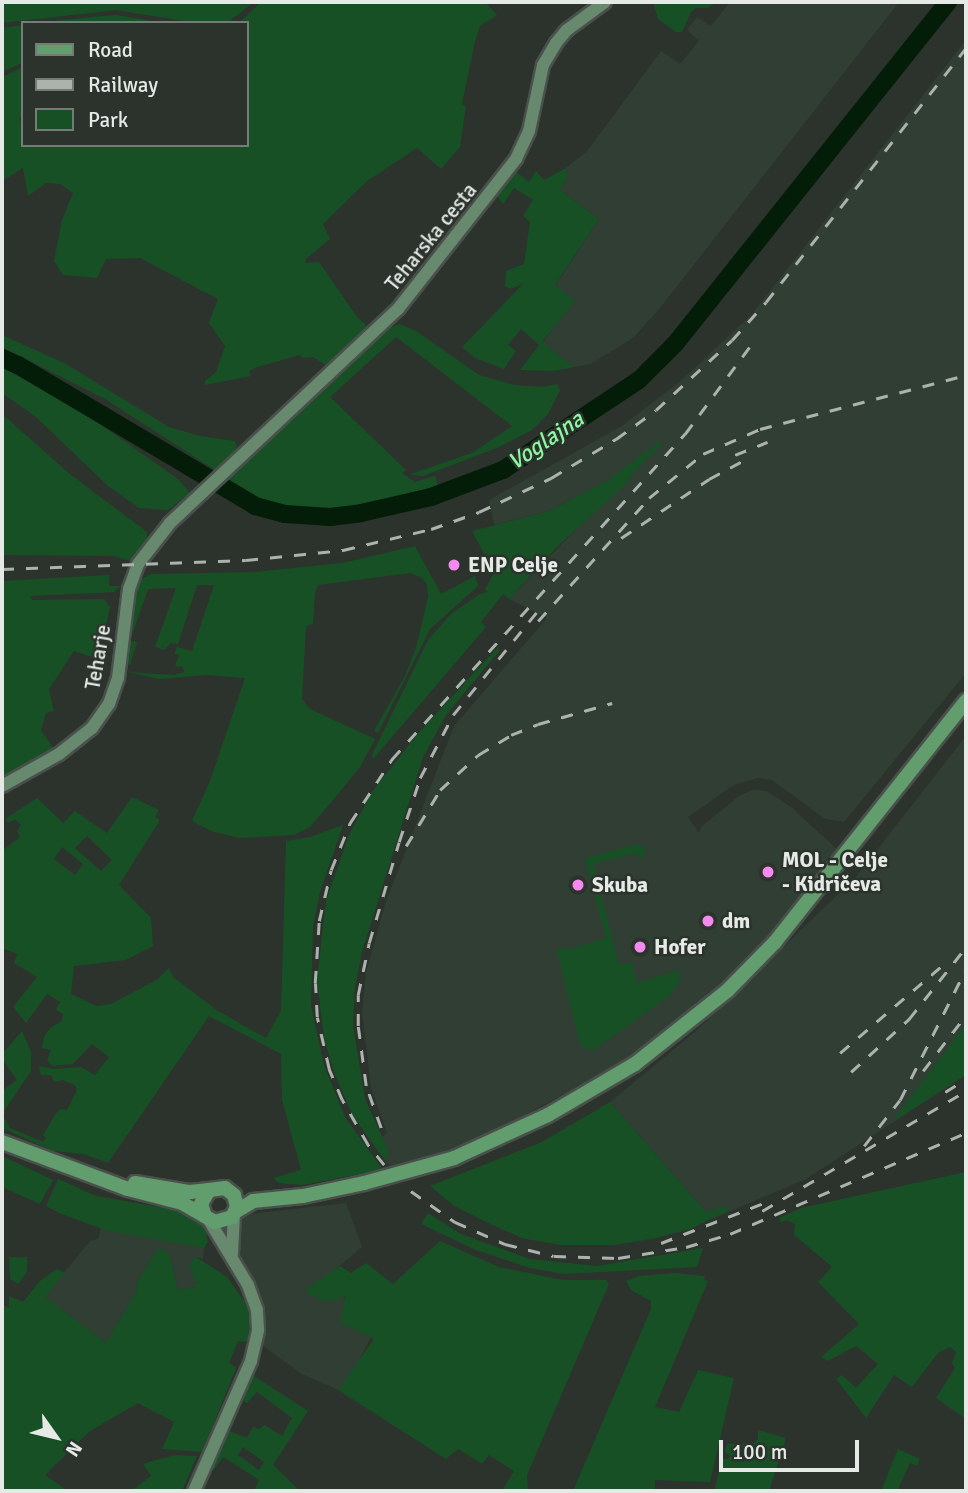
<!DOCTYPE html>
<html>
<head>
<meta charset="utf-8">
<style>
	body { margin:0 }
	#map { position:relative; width:968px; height:1493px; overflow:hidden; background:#2b332c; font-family:Signika,sans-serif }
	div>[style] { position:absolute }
	.built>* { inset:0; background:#313e33 }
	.green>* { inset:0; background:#185026 }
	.river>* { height:18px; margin:-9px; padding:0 9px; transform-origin:9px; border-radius:9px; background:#041d09 }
	.roads { filter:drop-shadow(2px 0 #4a504b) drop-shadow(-2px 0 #4a504b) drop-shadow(0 2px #4a504b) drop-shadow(0 -2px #4a504b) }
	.secondary>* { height:12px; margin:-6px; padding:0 6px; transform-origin:6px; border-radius:6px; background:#67896d }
	.primary>* { height:14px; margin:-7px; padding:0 7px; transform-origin:7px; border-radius:7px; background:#629d6e }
	.rail>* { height:2.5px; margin-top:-1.25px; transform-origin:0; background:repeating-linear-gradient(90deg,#acb2ad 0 12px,transparent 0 24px) }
	.dots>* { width:19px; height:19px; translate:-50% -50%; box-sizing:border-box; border:4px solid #2b332c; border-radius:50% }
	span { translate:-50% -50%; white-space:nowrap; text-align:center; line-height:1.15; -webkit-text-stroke:5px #2b332c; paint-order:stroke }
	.street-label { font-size:21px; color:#e5eae6 }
	.poi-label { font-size:21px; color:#e5eae6; font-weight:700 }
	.left { translate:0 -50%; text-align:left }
	.water-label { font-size:23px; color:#8cf8a0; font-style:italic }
	.frame { position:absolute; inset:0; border:4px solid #e5eae6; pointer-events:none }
	.legend { position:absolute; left:21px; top:21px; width:228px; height:126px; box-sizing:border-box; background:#2b332c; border:2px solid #757c76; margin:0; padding:9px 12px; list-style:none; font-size:21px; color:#e5eae6 }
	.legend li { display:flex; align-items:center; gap:14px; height:35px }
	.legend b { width:35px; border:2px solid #757c76 }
	.north { position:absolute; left:21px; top:1402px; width:70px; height:70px; -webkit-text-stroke:5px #2b332c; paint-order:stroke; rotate:124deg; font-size:19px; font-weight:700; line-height:28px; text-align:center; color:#e5eae6 }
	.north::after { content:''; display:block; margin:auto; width:24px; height:32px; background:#e5eae6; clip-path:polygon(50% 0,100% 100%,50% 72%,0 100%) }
	.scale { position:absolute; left:719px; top:1440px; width:140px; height:32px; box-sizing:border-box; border:4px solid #e5eae6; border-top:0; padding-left:9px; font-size:21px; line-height:24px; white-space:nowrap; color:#e5eae6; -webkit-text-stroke:5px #2b332c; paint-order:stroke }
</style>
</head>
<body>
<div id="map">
	<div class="built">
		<i style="clip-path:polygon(730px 2px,899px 2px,660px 308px,634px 337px,614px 350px,590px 364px,574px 367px,542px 343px,574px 301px,555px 286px,599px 219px,560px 190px,567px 179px,566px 168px,588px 150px,661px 51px,680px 64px,699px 41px,687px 30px,697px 17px,711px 26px)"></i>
		<i style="clip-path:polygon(966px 40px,966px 673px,844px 822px,825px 819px,772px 780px,757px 778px,734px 785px,688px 817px,699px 833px,702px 826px,739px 796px,752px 790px,767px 791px,791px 807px,838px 850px,767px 939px,718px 988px,631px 1055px,595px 1078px,494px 1131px,445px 1151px,390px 1166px,385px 1161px,389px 1152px,382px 1137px,387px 1133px,371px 1088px,362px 1012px,366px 973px,385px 904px,454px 726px,547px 618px,509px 599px,587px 518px,570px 500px,549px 511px,494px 525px,489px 500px,622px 426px,684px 378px,752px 314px)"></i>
		<i style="clip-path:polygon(966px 736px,966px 1075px,806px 1179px,712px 1219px,610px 1102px,697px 1030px,855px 878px)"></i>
		<i style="clip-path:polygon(346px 1203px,362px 1247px,325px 1278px,307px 1288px,333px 1301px,345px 1296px,341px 1323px,371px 1337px,355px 1369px,338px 1390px,302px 1374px,260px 1344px,236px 1247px,236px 1225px,241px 1215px)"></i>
		<i style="clip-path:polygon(101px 1228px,204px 1248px,203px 1259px,196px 1257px,197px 1287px,178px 1290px,169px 1253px,150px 1260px,137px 1283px,136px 1292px,106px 1343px,44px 1297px,90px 1241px,98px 1239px)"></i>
	</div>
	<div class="green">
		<i style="clip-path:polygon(2px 2px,254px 2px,227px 23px,197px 23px,116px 10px,2px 23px)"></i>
		<i style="clip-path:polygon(261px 2px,485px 2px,497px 15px,480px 26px,475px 41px,462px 104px,466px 106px,460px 147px,441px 169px,417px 148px,367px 181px,323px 224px,330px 239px,307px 258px,305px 263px,319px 262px,357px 317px,366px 325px,366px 331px,327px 366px,313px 357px,303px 358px,300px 355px,257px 367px,249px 371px,251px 376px,205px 385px,205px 381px,216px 372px,225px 346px,209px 323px,218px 299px,140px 258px,106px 259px,97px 278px,63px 275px,54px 261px,62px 220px,73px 193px,60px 184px,46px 183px,28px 196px,23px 168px,2px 181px,2px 77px,23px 67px,23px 117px,20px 118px,23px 145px,247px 145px,247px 23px,239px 23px)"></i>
		<i style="clip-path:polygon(659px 2px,716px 2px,708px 8px,696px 8px,691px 12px,682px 32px,676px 32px,658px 19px,654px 5px)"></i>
		<i style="clip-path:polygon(116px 15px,165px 23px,35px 23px,91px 17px)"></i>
		<i style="clip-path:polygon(23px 25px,23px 63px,2px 72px,2px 28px)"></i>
		<i style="clip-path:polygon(566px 168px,567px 179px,560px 190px,599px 219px,555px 285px,575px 301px,542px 342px,574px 367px,554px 371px,520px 370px,539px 345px,521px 329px,508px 345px,516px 351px,504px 369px,475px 358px,462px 347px,523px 284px,510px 289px,505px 286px,506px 271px,524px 264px,530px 222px,523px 216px,533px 200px,514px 188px,503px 204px,497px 196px,514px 170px,529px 182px,536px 171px,544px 180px)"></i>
		<i style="clip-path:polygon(400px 324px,416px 331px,479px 375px,514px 385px,542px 387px,557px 384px,560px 390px,548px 414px,532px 430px,499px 447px,423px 476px,413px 475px,411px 474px,472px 453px,512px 426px,396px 337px,330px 397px,406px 470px,402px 473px,415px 482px,435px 476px,438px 486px,338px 511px,289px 506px,260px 500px,225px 479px,269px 436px,280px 430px,279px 427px,390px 328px)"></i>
		<i style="clip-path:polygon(2px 335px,64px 363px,169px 427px,200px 436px,235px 441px,237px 450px,215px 470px,105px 399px,2px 347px)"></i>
		<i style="clip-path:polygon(2px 367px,90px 417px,178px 479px,190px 493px,168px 510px,139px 508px,108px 486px,36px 417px,2px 393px)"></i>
		<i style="clip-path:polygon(2px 414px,71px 475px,147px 532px,147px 540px,133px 562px,114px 556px,2px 555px)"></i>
		<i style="clip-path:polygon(659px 442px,661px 445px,632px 474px,624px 486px,561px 543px,509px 599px,503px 594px,481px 622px,486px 627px,374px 758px,371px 757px,428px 640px,451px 614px,480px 594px,488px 592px,485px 589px,494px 573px,472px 531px,549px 511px,607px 481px)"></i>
		<i style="clip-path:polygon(415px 546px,441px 594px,475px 576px,478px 586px,430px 629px,378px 733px,374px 731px,405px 676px,416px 648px,428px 597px,427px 584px,422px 578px,410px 573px,318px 585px,315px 593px,313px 624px,306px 626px,302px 699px,310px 709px,375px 739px,360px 767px,338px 794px,310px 827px,294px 835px,239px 838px,211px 831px,192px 821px,210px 781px,245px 678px,206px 675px,159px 679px,127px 672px,175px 675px,184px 672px,183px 667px,175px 666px,179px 655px,174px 654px,177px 647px,192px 651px,214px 585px,197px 585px,178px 644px,170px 643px,165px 650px,155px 647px,176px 588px,148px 589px,130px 641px,137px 642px,130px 665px,124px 664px,133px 595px,138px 581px,151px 574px,253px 572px,342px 563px)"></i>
		<i style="clip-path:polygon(109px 575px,109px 586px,121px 586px,114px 592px,31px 596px,32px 600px,104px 599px,110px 607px,99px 655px,92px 657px,74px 651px,49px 689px,54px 711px,46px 713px,41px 730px,54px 749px,2px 780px,2px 581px)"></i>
		<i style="clip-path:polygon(497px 648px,500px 650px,446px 715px,423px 757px,362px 952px,355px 987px,353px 1025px,365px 1099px,389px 1152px,385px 1161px,353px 1116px,335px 1075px,324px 1038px,317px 980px,326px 901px,349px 835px,372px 792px,416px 736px)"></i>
		<i style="clip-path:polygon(evenodd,132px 797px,159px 810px,155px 817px,160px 820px,119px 885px,151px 918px,153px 946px,126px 960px,74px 966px,71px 994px,96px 1006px,111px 1004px,158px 979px,169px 968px,173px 977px,218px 1011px,266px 1038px,281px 1011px,286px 841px,310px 837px,343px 825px,320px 892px,313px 926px,311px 1006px,324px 1065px,345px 1117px,383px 1170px,302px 1185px,279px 1183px,273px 1178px,301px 1170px,282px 1100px,281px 1054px,209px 1016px,108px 1163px,83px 1154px,53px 1151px,2px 1128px,2px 1114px,10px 1128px,43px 1142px,46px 1138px,43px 1135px,55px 1115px,60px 1109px,67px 1110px,77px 1090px,75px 1085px,62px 1080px,54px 1082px,51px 1075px,41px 1075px,39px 1066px,54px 1069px,81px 1067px,95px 1075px,109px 1057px,92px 1044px,73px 1064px,52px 1066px,47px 1060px,51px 1050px,42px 1048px,44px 1037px,50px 1028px,62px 1021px,63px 1014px,56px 1010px,60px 1002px,47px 994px,26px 1023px,13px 1007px,37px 977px,14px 963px,17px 954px,2px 948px,2px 846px,5px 849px,20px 837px,17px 831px,21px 825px,15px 819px,9px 823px,5px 819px,37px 798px,63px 823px,75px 811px,107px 833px,132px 797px,87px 836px,112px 860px,101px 871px,75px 848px,87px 836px,132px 797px,62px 847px,83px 864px,75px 875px,54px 859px,62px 847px)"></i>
		<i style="clip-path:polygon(638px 844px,645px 848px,644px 857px,638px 858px,636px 853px,593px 864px,619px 965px,632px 962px,637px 983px,679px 970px,680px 981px,669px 996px,592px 1051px,580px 1045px,557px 951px,558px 948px,569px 949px,606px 938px,585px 858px)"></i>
		<i style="clip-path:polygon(966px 1024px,966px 1075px,897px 1119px,896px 1116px)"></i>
		<i style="clip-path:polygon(22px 1031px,31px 1052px,31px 1071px,2px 1114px,2px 1091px,17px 1080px,2px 1059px,2px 1054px)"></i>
		<i style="clip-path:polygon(610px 1102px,706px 1212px,725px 1206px,728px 1211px,690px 1229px,656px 1238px,615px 1245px,560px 1245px,522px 1238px,488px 1223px,454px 1206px,430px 1186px,542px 1142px)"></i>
		<i style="clip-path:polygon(2px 1156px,53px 1180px,40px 1204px,2px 1187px)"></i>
		<i style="clip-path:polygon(966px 1172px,966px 1419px,936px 1398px,955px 1368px,952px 1363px,956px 1352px,950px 1347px,938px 1353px,912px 1387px,894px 1375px,866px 1418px,836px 1379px,842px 1375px,856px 1388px,878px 1364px,856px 1346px,828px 1361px,821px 1357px,859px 1324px,818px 1282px,832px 1267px,794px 1235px,795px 1224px,787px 1220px,781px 1222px,779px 1218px,801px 1208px)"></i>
		<i style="clip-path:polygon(58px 1179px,96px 1196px,183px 1211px,204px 1223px,208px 1242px,204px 1248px,108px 1231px,59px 1213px,46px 1206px)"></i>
		<i style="clip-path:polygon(428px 1213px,461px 1234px,530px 1259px,597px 1266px,703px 1248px,697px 1267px,563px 1274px,530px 1268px,476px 1250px,421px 1224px)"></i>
		<i style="clip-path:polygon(440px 1241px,499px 1267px,563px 1280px,606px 1280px,609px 1284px,527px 1475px,528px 1491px,502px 1491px,514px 1471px,489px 1455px,482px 1464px,458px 1449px,446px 1459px,338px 1390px,374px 1339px,340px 1323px,345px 1296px,333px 1301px,322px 1300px,306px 1292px,307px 1288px,340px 1266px,351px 1273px,366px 1263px,393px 1284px)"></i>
		<i style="clip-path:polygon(159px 1248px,169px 1253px,178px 1290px,197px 1287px,189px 1264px,196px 1257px,227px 1277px,244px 1301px,250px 1315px,249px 1336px,246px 1342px,238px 1341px,229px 1363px,236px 1367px,235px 1371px,202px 1452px,162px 1449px,174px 1422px,138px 1403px,90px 1431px,45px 1475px,68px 1491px,2px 1491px,2px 1304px,9px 1308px,9px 1296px,23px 1302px,41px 1280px,57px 1269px,65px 1273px,45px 1297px,106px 1343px,136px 1292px,137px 1283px,150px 1260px)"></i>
		<i style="clip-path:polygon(9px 1257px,27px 1257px,27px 1272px,18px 1284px,10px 1279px)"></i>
		<i style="clip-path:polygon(676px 1273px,705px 1276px,704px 1280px,708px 1281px,655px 1407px,679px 1412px,698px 1370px,734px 1378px,710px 1482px,655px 1480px,655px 1491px,573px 1491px,651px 1309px,651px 1301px,631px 1290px,626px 1281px,639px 1276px)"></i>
		<i style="clip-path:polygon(evenodd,251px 1374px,308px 1411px,273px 1465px,300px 1491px,254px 1491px,259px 1480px,223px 1457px,213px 1471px,208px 1468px,224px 1429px,247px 1438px,253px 1427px,259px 1429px,265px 1425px,282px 1436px,292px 1418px,257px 1392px,247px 1403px,239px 1398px,251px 1374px,243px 1447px,264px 1462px,259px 1470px,238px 1455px,243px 1447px)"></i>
		<i style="clip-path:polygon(758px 1430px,786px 1438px,769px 1491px,714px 1491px,722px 1459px,728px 1459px,730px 1456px,725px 1452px,727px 1444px,754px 1443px,758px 1439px)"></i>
		<i style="clip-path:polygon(898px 1449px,920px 1459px,917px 1466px,910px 1463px,898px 1489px,902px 1491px,881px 1491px)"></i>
		<i style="clip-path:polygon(174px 1455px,197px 1456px,182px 1491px,131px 1491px,151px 1476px,143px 1464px)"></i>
	</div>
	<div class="river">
		<i style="left:2px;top:358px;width:17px;rotate:24deg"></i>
		<i style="left:18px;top:365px;width:276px;rotate:30.7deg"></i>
		<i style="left:255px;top:506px;width:31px;rotate:15deg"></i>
		<i style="left:285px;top:514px;width:45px;rotate:3.8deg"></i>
		<i style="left:330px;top:517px;width:31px;rotate:-7deg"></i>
		<i style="left:361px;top:513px;width:72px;rotate:-12.9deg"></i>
		<i style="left:431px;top:497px;width:77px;rotate:-20.6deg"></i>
		<i style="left:503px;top:470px;width:163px;rotate:-33.5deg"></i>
		<i style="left:639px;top:380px;width:51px;rotate:-45deg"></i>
		<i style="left:675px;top:344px;width:438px;rotate:-51.4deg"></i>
	</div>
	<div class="roads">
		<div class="secondary">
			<i style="left:2px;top:786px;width:65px;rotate:-29.3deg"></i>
			<i style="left:59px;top:754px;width:42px;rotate:-38.2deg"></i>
			<i style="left:92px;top:728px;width:29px;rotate:-55deg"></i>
			<i style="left:109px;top:704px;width:28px;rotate:-71deg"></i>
			<i style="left:118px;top:678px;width:90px;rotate:-83deg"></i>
			<i style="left:129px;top:589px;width:27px;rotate:-70deg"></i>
			<i style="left:138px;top:564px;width:52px;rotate:-52deg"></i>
			<i style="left:170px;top:523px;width:313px;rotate:-43.2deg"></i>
			<i style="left:398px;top:309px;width:191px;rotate:-51.8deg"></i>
			<i style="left:516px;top:159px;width:31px;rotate:-65deg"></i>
			<i style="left:529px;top:131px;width:67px;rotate:-78deg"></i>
			<i style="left:543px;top:65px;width:26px;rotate:-59deg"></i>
			<i style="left:556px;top:43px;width:17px;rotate:-50deg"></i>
			<i style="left:567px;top:30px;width:47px;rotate:-36.4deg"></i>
			<i style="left:232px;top:1254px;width:40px;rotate:-87.1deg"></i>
			<i style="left:194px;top:1491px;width:142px;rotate:-66.3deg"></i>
			<i style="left:251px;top:1361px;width:32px;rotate:-77deg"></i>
			<i style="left:258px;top:1330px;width:20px;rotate:-93deg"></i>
			<i style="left:257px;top:1310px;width:27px;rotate:-110deg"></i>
			<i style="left:248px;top:1285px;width:76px;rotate:-121deg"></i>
		</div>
		<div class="primary">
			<i style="left:2px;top:1142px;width:134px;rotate:20.5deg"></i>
			<i style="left:128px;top:1189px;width:56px;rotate:14.5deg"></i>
			<i style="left:182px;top:1203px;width:38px;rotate:30deg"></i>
			<i style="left:215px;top:1222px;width:18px;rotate:-16deg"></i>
			<i style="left:232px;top:1217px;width:11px;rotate:-63deg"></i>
			<i style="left:237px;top:1207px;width:12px;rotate:-104deg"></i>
			<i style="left:234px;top:1195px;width:11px;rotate:-142deg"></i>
			<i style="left:225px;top:1188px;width:16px;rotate:173deg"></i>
			<i style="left:209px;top:1190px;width:16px;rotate:120deg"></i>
			<i style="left:201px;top:1204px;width:13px;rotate:72deg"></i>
			<i style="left:135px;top:1183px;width:56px;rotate:9.3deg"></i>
			<i style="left:190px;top:1192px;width:19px;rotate:-6deg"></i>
			<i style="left:235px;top:1212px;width:21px;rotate:-31deg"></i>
			<i style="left:253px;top:1201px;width:50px;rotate:-5.7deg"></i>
			<i style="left:303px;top:1196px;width:62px;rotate:-12deg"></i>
			<i style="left:364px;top:1183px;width:93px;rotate:-15.5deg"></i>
			<i style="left:454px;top:1158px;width:103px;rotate:-24.6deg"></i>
			<i style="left:548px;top:1115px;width:101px;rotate:-30.4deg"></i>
			<i style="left:635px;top:1064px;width:119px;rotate:-38.5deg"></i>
			<i style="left:728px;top:990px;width:67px;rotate:-45.6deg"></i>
			<i style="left:775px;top:942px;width:308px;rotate:-51.6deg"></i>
		</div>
	</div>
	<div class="rail">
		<i style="left:735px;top:455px;width:35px;rotate:-22deg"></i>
		<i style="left:621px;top:538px;width:106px;rotate:-33.8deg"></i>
		<i style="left:709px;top:479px;width:44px;rotate:-28.3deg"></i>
		<i style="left:2px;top:569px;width:244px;rotate:-2.1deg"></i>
		<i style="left:246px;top:560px;width:98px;rotate:-5.9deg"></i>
		<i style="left:343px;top:550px;width:90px;rotate:-13.4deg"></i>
		<i style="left:431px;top:529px;width:51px;rotate:-19.5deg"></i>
		<i style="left:479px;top:512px;width:80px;rotate:-25.3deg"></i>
		<i style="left:551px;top:478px;width:76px;rotate:-31deg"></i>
		<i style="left:616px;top:439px;width:49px;rotate:-35.9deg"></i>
		<i style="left:656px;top:410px;width:103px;rotate:-42.6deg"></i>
		<i style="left:732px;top:340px;width:51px;rotate:-48.2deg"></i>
		<i style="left:766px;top:302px;width:323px;rotate:-51.8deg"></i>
		<i style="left:538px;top:621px;width:166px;rotate:-47.9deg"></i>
		<i style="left:649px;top:498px;width:70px;rotate:-39.2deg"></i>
		<i style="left:703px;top:454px;width:62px;rotate:-23.7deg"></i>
		<i style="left:760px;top:429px;width:213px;rotate:-14.7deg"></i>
		<i style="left:406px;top:846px;width:66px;rotate:-58.7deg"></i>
		<i style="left:440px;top:790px;width:52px;rotate:-42.6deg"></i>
		<i style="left:478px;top:755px;width:39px;rotate:-31deg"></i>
		<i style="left:511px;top:735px;width:29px;rotate:-22deg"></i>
		<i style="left:538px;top:724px;width:77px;rotate:-15.8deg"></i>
		<i style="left:840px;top:1053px;width:137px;rotate:-40.6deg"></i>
		<i style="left:923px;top:1071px;width:71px;rotate:-52.5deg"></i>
		<i style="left:851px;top:1072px;width:79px;rotate:-42.4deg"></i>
		<i style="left:909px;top:1019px;width:92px;rotate:-51.6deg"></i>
		<i style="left:945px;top:1092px;width:25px;rotate:-32deg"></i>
		<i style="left:381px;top:1128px;width:45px;rotate:-109.7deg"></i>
		<i style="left:366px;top:1086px;width:61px;rotate:-97.6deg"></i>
		<i style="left:358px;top:1026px;width:31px;rotate:-90deg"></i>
		<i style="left:358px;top:995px;width:53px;rotate:-78.1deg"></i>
		<i style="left:369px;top:943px;width:105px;rotate:-73.5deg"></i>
		<i style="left:399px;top:842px;width:67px;rotate:-71.8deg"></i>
		<i style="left:420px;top:778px;width:71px;rotate:-62.4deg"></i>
		<i style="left:453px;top:715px;width:136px;rotate:-50.9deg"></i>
		<i style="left:864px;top:1146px;width:58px;rotate:-52deg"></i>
		<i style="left:900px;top:1100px;width:147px;rotate:-63.3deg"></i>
		<i style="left:384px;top:1165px;width:26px;rotate:-129deg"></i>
		<i style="left:368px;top:1145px;width:52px;rotate:-120deg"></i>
		<i style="left:342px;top:1100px;width:34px;rotate:-113deg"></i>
		<i style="left:329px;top:1069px;width:53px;rotate:-103deg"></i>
		<i style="left:317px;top:1017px;width:34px;rotate:-93deg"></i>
		<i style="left:315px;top:983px;width:62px;rotate:-86.3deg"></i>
		<i style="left:319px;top:921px;width:52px;rotate:-76.8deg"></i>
		<i style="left:331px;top:870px;width:51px;rotate:-68deg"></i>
		<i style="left:350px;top:823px;width:77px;rotate:-56.7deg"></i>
		<i style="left:392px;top:759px;width:438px;rotate:-48deg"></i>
		<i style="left:685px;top:434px;width:109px;rotate:-53.5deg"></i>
		<i style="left:411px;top:1191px;width:54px;rotate:35.2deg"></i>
		<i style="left:455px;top:1222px;width:55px;rotate:23.7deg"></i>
		<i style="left:505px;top:1244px;width:50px;rotate:13.8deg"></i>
		<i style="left:554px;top:1256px;width:64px;rotate:1.8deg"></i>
		<i style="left:618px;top:1258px;width:69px;rotate:-9.2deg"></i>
		<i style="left:686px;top:1247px;width:46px;rotate:-16.5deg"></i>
		<i style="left:730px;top:1234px;width:257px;rotate:-23.2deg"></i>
		<i style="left:762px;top:1211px;width:237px;rotate:-30.5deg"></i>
		<i style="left:661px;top:1243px;width:116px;rotate:-21.3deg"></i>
	</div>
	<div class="dots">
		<i style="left:454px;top:565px;background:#f489f0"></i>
		<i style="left:768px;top:872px;background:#f489f0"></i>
		<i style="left:578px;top:885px;background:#f489f0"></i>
		<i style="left:708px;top:921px;background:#f489f0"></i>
		<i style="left:640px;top:947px;background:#f489f0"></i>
	</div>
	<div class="street-label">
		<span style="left:431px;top:237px;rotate:-51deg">Teharska cesta</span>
		<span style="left:98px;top:657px;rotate:-80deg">Teharje</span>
	</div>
	<div class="poi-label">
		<span class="left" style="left:468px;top:565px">ENP Celje</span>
		<span class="left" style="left:782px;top:872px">MOL - Celje<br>- Kidričeva</span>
		<span class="left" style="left:592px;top:885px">Skuba</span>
		<span class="left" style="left:722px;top:921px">dm</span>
		<span class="left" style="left:654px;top:947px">Hofer</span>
	</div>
	<div class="water-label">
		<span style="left:546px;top:441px;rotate:-34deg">Voglajna</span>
	</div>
	<div class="frame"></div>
	<ul class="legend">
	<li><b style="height:9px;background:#629d6e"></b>Road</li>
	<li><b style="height:9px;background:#acb2ad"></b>Railway</li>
	<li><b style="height:19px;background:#185026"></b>Park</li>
	</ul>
	<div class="north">N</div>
	<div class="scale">100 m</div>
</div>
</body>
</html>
